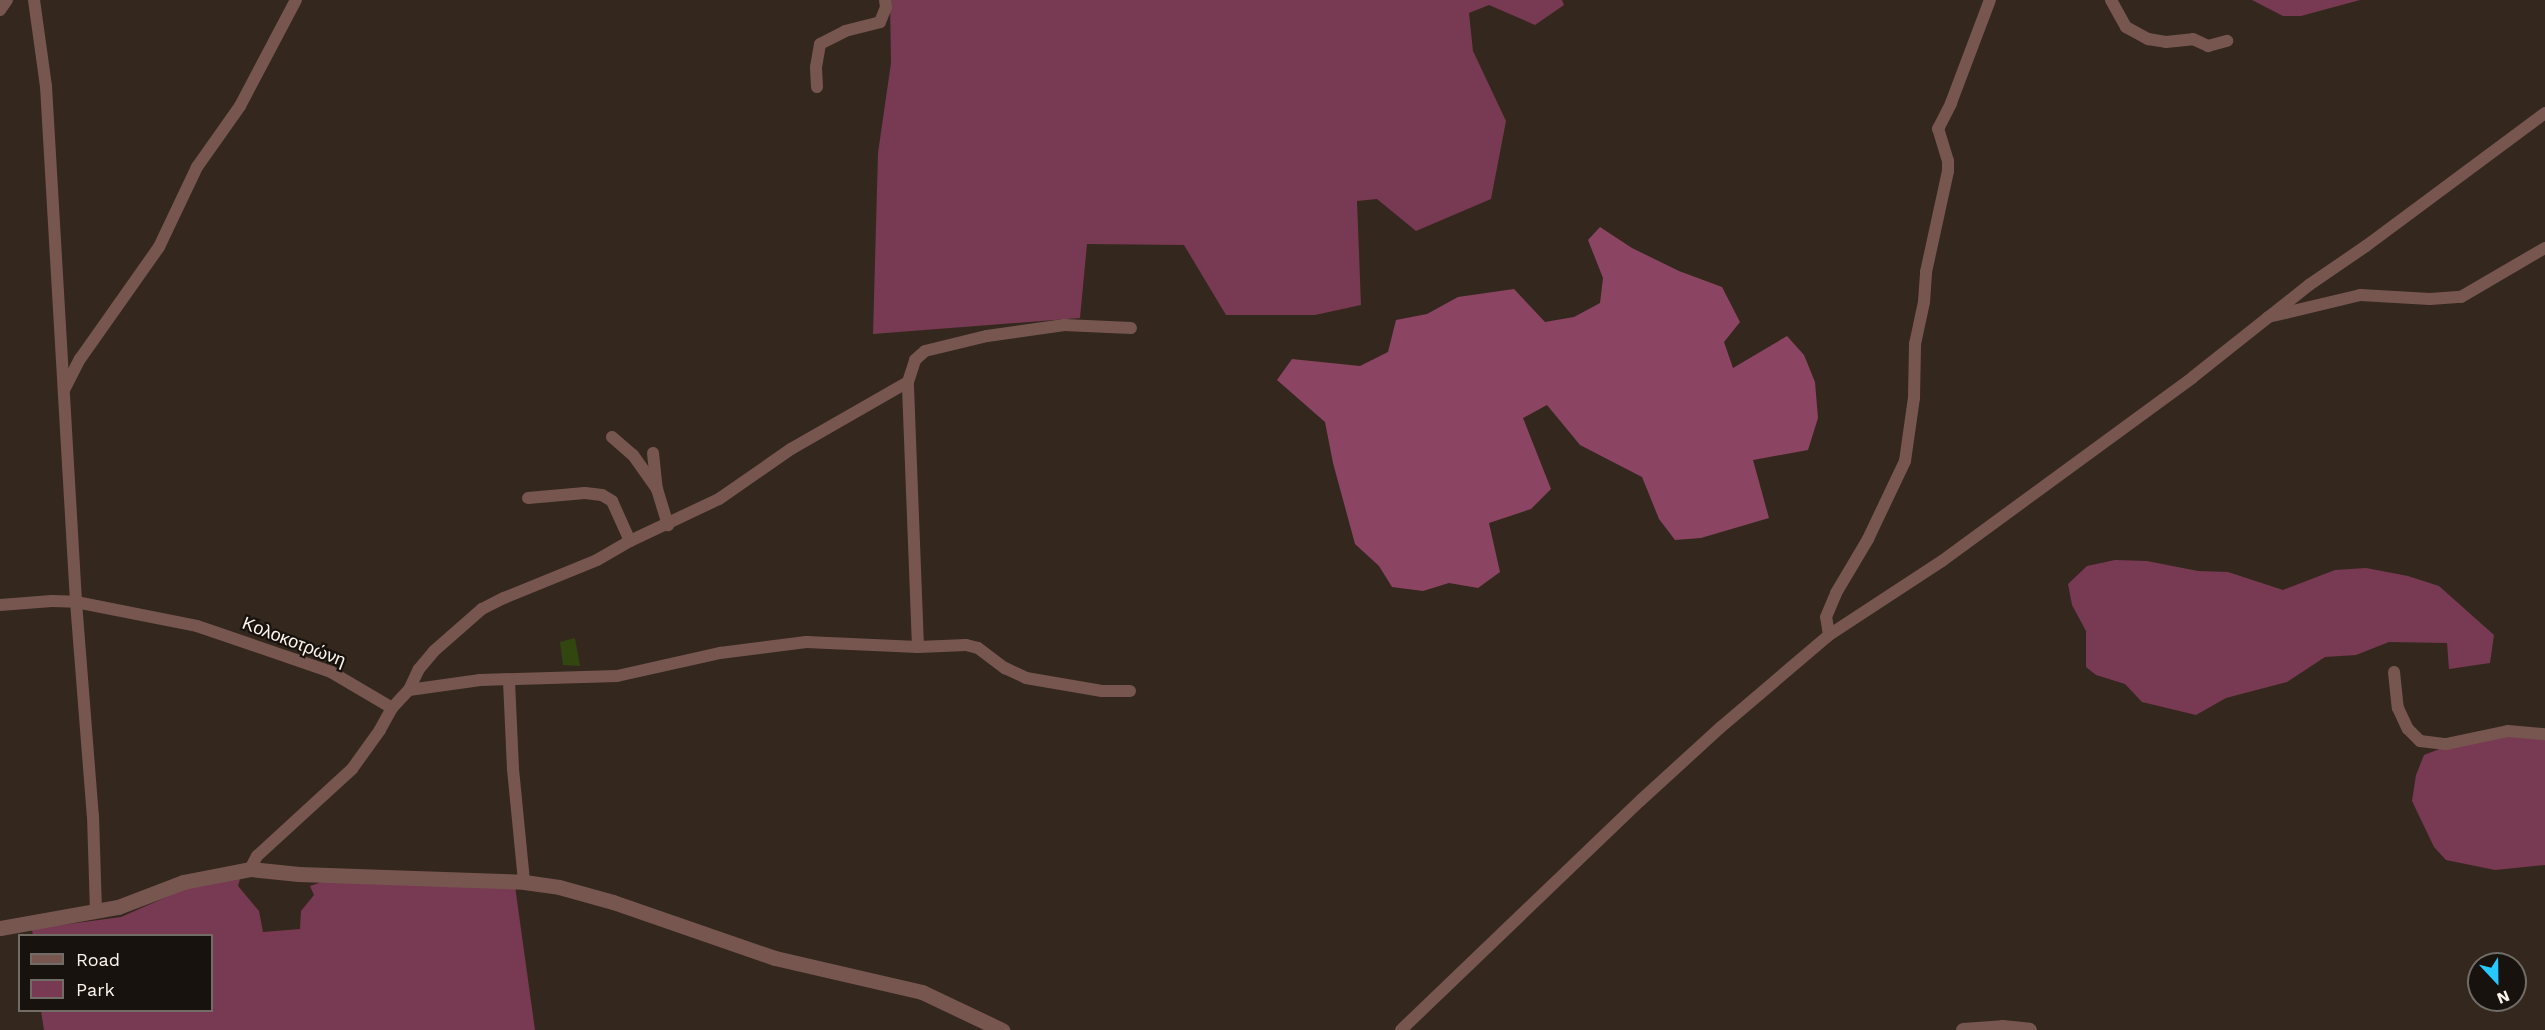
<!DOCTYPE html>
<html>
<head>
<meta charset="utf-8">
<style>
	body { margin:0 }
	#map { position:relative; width:2545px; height:1030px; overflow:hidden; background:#34281e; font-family:"Work Sans",sans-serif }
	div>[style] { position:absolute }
	.green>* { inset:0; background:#783952 }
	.forest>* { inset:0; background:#8b4461 }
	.water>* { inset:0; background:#324610 }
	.minor>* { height:12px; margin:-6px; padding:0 6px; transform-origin:6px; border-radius:6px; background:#775650 }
	.tertiary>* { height:15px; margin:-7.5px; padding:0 7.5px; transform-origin:7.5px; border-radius:7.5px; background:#775650 }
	span { translate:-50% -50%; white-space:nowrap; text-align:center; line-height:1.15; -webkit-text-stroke:4.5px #17120e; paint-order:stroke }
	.street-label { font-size:18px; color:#fbf3ec }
	.legend { position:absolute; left:18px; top:934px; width:195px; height:78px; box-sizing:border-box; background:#17120e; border:2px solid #726c67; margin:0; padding:8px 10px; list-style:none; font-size:18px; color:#fbf3ec }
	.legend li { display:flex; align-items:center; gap:12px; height:30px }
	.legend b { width:30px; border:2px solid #726c67 }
	.north { position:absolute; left:2467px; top:952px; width:60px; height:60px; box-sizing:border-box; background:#17120e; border:2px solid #726c67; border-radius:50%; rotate:158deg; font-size:16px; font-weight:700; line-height:24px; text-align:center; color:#fbf3ec }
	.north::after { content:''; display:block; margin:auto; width:21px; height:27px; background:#25c9fe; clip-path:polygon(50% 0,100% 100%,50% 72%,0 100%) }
</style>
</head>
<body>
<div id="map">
	<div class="green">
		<i style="clip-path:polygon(890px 0,1562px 0,1564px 5px,1535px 25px,1489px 5px,1469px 13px,1473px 51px,1506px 121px,1491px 199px,1416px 231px,1377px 199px,1357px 201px,1361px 305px,1315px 315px,1226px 315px,1184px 245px,1087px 244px,1080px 318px,873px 334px,878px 153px,891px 63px)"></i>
		<i style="clip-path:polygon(2252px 0,2360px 0,2301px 16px,2283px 16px)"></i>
		<i style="clip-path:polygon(2115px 560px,2147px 561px,2198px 571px,2228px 572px,2283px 590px,2335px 570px,2366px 568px,2408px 576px,2439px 586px,2494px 635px,2490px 663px,2449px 669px,2447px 643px,2389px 642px,2356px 655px,2325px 657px,2287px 682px,2226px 698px,2196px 715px,2142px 702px,2125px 684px,2096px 675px,2086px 667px,2086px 631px,2072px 605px,2068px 584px,2087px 566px)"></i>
		<i style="clip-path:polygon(2517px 733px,2545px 739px,2545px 865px,2495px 870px,2446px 860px,2434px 847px,2412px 801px,2416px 775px,2424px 755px,2442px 748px)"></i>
		<i style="clip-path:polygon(224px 877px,240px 879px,238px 886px,259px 911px,263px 932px,300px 929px,301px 911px,314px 895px,310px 886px,322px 882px,515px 886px,535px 1030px,44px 1030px,41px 1011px,212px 1010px,212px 936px,33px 936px,32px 929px,121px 917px,187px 888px)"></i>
	</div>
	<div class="forest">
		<i style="clip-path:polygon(1600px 227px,1632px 248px,1679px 271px,1722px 287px,1740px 322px,1724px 342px,1733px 368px,1787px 336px,1804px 355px,1815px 382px,1818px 418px,1808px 450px,1753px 460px,1769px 518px,1701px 538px,1675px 540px,1659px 519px,1642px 477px,1580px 445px,1547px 405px,1523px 418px,1551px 489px,1531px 509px,1489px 523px,1500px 572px,1478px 588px,1449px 583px,1423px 591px,1392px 587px,1379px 566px,1355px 544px,1333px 463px,1325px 422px,1277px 380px,1292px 359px,1360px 366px,1388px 352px,1396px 320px,1427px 314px,1458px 297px,1514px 289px,1545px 322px,1574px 317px,1600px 303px,1603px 278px,1588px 240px)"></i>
	</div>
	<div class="water">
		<i style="clip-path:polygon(575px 638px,580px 666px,563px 665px,560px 642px)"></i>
	</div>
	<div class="minor">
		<i style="left:34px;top:0;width:87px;rotate:82.1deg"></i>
		<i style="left:46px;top:86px;width:517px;rotate:86.67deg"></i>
		<i style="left:76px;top:602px;width:215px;rotate:85.5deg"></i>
		<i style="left:93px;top:816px;width:94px;rotate:88.2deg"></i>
		<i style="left:2111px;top:0;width:31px;rotate:61deg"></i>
		<i style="left:2126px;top:27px;width:25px;rotate:29deg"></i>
		<i style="left:2148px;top:39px;width:18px;rotate:9deg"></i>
		<i style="left:2166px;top:42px;width:27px;rotate:-6deg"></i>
		<i style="left:2193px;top:39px;width:17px;rotate:25deg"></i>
		<i style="left:2208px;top:46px;width:20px;rotate:-15deg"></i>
		<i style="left:0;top:10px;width:12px;rotate:-55deg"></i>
		<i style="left:817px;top:87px;width:20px;rotate:-93deg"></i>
		<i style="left:816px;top:67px;width:23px;rotate:-80deg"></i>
		<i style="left:820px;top:44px;width:28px;rotate:-27deg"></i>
		<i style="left:845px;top:31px;width:36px;rotate:-14deg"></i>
		<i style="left:880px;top:22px;width:16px;rotate:-68deg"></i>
		<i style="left:886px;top:7px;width:7px;rotate:-98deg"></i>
		<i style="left:2268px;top:317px;width:95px;rotate:-13.4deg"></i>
		<i style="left:2360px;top:295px;width:70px;rotate:3.3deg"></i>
		<i style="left:2430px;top:299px;width:31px;rotate:-4deg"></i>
		<i style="left:2461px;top:297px;width:97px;rotate:-30.3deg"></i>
		<i style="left:64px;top:390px;width:35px;rotate:-63deg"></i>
		<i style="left:80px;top:359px;width:137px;rotate:-54.8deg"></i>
		<i style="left:159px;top:247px;width:89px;rotate:-64.6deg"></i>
		<i style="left:197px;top:167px;width:75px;rotate:-54.8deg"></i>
		<i style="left:240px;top:106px;width:120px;rotate:-62.2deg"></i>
		<i style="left:612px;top:437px;width:28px;rotate:41deg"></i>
		<i style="left:633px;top:455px;width:42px;rotate:54.8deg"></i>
		<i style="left:653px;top:453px;width:36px;rotate:84deg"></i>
		<i style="left:657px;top:489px;width:38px;rotate:73deg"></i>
		<i style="left:528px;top:498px;width:57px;rotate:-5deg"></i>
		<i style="left:585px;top:493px;width:17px;rotate:7deg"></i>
		<i style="left:602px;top:495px;width:12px;rotate:31deg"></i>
		<i style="left:612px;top:501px;width:44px;rotate:65.8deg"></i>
		<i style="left:0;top:605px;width:52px;rotate:-4.4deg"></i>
		<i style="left:52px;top:601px;width:24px;rotate:2deg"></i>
		<i style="left:76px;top:602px;width:123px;rotate:11.2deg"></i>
		<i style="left:197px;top:626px;width:142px;rotate:18.9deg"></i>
		<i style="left:331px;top:672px;width:71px;rotate:30.5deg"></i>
		<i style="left:392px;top:708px;width:25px;rotate:119deg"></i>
		<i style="left:380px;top:730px;width:48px;rotate:125.7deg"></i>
		<i style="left:352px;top:769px;width:129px;rotate:137.5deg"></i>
		<i style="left:257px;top:856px;width:15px;rotate:118deg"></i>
		<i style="left:1829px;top:635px;width:18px;rotate:-99deg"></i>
		<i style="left:1826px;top:617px;width:26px;rotate:-67deg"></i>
		<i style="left:1836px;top:593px;width:63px;rotate:-59.3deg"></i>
		<i style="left:1868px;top:539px;width:86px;rotate:-64.6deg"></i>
		<i style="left:1905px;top:461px;width:64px;rotate:-81.9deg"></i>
		<i style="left:1914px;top:398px;width:54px;rotate:-88.9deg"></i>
		<i style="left:1915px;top:344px;width:43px;rotate:-77.9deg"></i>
		<i style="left:1924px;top:302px;width:30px;rotate:-86deg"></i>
		<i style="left:1926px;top:272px;width:103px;rotate:-77.7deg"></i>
		<i style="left:1948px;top:171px;width:10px;rotate:-90deg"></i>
		<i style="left:1948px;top:161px;width:34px;rotate:-107deg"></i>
		<i style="left:1938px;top:129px;width:29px;rotate:-63deg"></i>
		<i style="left:1951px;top:103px;width:110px;rotate:-69.3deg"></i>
		<i style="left:918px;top:647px;width:48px;rotate:-2.4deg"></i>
		<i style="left:966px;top:645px;width:12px;rotate:14deg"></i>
		<i style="left:978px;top:648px;width:34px;rotate:37deg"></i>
		<i style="left:1005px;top:668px;width:23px;rotate:25deg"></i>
		<i style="left:1026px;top:678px;width:77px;rotate:9.7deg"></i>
		<i style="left:1102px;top:691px;width:28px"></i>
		<i style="left:2394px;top:672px;width:36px;rotate:84deg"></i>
		<i style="left:2398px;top:708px;width:23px;rotate:65deg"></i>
		<i style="left:2408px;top:729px;width:17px;rotate:45deg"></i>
		<i style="left:2420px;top:741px;width:26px;rotate:7deg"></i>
		<i style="left:2446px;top:744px;width:63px;rotate:-11.8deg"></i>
		<i style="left:2508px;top:731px;width:37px;rotate:5deg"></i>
		<i style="left:509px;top:681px;width:88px;rotate:87.4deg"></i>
		<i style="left:513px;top:769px;width:114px;rotate:84.4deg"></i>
		<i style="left:409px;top:690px;width:72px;rotate:-8deg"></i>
		<i style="left:480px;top:680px;width:137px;rotate:-1.7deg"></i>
		<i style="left:617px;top:676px;width:106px;rotate:-12.6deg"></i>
		<i style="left:720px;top:653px;width:87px;rotate:-7.3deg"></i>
		<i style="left:806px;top:642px;width:112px;rotate:2.6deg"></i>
		<i style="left:918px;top:647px;width:265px;rotate:-92.2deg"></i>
		<i style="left:392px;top:708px;width:25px;rotate:-47deg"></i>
		<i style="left:409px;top:690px;width:23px;rotate:-65deg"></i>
		<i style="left:419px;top:669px;width:23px;rotate:-50deg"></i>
		<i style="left:434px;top:651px;width:64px;rotate:-41.2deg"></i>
		<i style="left:482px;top:609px;width:25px;rotate:-27deg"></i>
		<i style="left:504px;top:598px;width:100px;rotate:-22.2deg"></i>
		<i style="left:597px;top:560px;width:38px;rotate:-30deg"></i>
		<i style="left:630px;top:541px;width:98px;rotate:-25.3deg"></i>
		<i style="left:719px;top:499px;width:88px;rotate:-34.8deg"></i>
		<i style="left:791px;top:449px;width:135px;rotate:-29.8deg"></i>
		<i style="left:908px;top:382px;width:23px;rotate:-72deg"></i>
		<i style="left:915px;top:360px;width:13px;rotate:-42deg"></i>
		<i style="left:925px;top:351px;width:64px;rotate:-13.6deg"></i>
		<i style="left:987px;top:336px;width:78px;rotate:-8.1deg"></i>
		<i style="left:1064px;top:325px;width:67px;rotate:2.6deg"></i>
		<i style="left:1401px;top:1030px;width:332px;rotate:-43.8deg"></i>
		<i style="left:1641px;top:800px;width:108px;rotate:-42.4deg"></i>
		<i style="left:1721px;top:727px;width:142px;rotate:-40.4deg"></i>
		<i style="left:1829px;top:635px;width:135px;rotate:-33.2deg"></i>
		<i style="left:1942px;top:561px;width:311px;rotate:-36.2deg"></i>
		<i style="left:2193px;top:377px;width:148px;rotate:-38.4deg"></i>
		<i style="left:2309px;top:285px;width:69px;rotate:-34.4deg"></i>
		<i style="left:2366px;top:246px;width:223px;rotate:-36.6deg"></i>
	</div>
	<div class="tertiary">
		<i style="left:0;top:928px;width:120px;rotate:-10.1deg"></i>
		<i style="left:118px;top:907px;width:70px;rotate:-21deg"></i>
		<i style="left:183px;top:882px;width:68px;rotate:-11deg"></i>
		<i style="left:250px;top:869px;width:49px;rotate:5.8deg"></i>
		<i style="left:299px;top:874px;width:225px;rotate:2deg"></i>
		<i style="left:524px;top:882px;width:35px;rotate:8deg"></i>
		<i style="left:559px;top:887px;width:56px;rotate:15.5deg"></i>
		<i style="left:613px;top:902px;width:171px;rotate:19.1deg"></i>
		<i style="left:775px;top:958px;width:151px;rotate:13deg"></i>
		<i style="left:922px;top:992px;width:89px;rotate:25.4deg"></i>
		<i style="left:1963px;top:1030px;width:39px;rotate:-4deg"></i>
		<i style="left:2002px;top:1027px;width:27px;rotate:6deg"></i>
	</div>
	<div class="street-label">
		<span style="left:294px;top:642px;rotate:21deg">Κολοκοτρώνη</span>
	</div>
	<ul class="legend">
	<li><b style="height:8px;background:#775650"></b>Road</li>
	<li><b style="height:16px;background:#783952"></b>Park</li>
	</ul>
	<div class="north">N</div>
</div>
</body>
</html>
